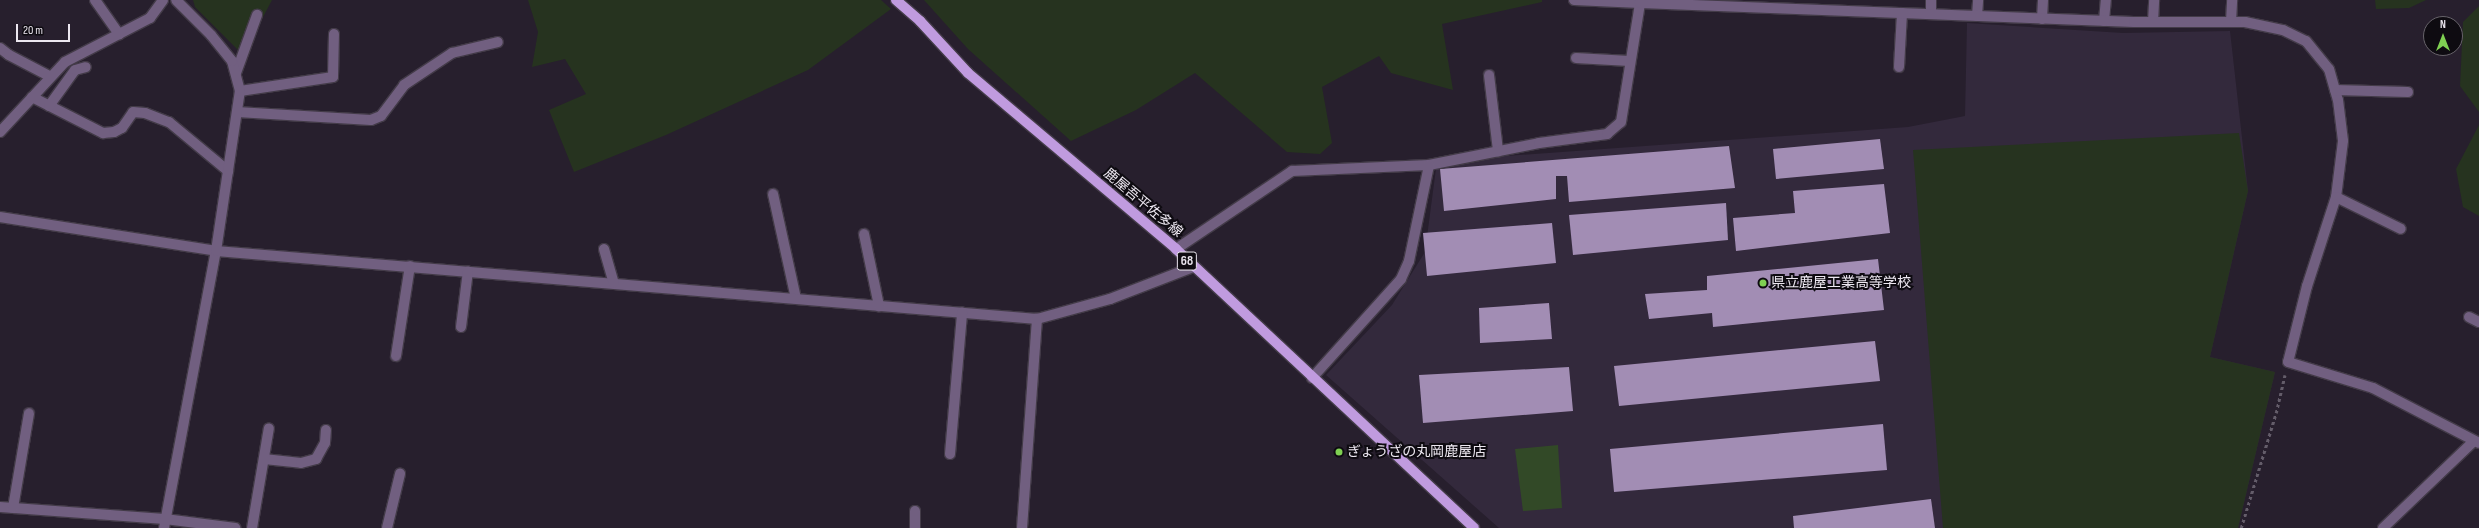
<!DOCTYPE html>
<html>
<head>
<meta charset="utf-8">
<style>
	body { margin:0 }
	#map { position:relative; width:2479px; height:528px; overflow:hidden; background:#271f2d; font-family:"Sofia Sans Condensed","Noto Sans JP",sans-serif }
	div>[style] { position:absolute }
	.built>* { inset:0; background:#33293c }
	.green>* { inset:0; background:#26331f }
	.water>* { inset:0; background:#324927 }
	.building>* { inset:0; background:#a28db4 }
	.path>* { height:2.5px; margin-top:-1.25px; transform-origin:0; background:repeating-linear-gradient(90deg,#645d6a 0 3px,transparent 0 6px) }
	.roads { filter:drop-shadow(1px 0 #433b48) drop-shadow(-1px 0 #433b48) drop-shadow(0 1px #433b48) drop-shadow(0 -1px #433b48) }
	.minor>* { height:10px; margin:-5px; padding:0 5px; transform-origin:5px; border-radius:5px; background:#715f80 }
	.major>* { height:10px; margin:-5px; padding:0 5px; transform-origin:5px; border-radius:5px; background:#c09bdf }
	.dots>* { width:11px; height:11px; translate:-50% -50%; box-sizing:border-box; border:2px solid #0e0b11; border-radius:50% }
	span { translate:-50% -50%; white-space:nowrap; text-align:center; line-height:1.15; -webkit-text-stroke:4px #0e0b11; paint-order:stroke }
	.shield-label span { padding:1px 3px; background:#0e0b11; border:1px solid; border-radius:3px; -webkit-text-stroke-width:0 }
	.shield-label { font-size:13px; color:#ece7f0; font-weight:700 }
	.street-label { font-size:14px; color:#ece7f0 }
	.poi-label { font-size:14px; color:#ece7f0 }
	.left { translate:0 -50%; text-align:left }
	.north { position:absolute; left:2423px; top:16px; width:40px; height:40px; box-sizing:border-box; background:#0e0b11; border:1px solid #67636a; border-radius:50%; rotate:0deg; font-size:11px; font-weight:700; line-height:16px; text-align:center; color:#ece7f0 }
	.north::after { content:''; display:block; margin:auto; width:14px; height:18px; background:#7fd052; clip-path:polygon(50% 0,100% 100%,50% 72%,0 100%) }
	.scale { position:absolute; left:16px; top:24px; width:54px; height:18px; box-sizing:border-box; border:2px solid #ece7f0; border-top:0; padding-left:5px; font-size:12px; line-height:14px; white-space:nowrap; color:#ece7f0; -webkit-text-stroke:3px #0e0b11; paint-order:stroke }
</style>
</head>
<body>
<div id="map">
	<div class="built">
		<i style="clip-path:polygon(1967px 23px,2123px 33px,2230px 31px,2248px 191px,2210px 357px,2275px 372px,2238px 528px,1499px 528px,1326px 375px,1392px 305px,1425px 252px,1437px 161px,1908px 127px,1965px 116px)"></i>
	</div>
	<div class="green">
		<i style="clip-path:polygon(193px 0,272px 0,243px 55px,195px 7px)"></i>
		<i style="clip-path:polygon(528px 0,881px 0,891px 9px,808px 70px,666px 135px,574px 172px,549px 110px,586px 94px,565px 59px,532px 67px,538px 32px)"></i>
		<i style="clip-path:polygon(924px 0,1542px 0,1542px 2px,1442px 24px,1453px 90px,1391px 73px,1379px 56px,1322px 87px,1332px 143px,1320px 154px,1287px 152px,1195px 73px,1136px 110px,1071px 141px,968px 49px)"></i>
		<i style="clip-path:polygon(2375px 0,2426px 0,2409px 8px,2376px 9px)"></i>
		<i style="clip-path:polygon(2479px 6px,2479px 112px,2460px 86px,2463px 22px)"></i>
		<i style="clip-path:polygon(2479px 125px,2479px 216px,2463px 207px,2456px 169px)"></i>
		<i style="clip-path:polygon(2239px 133px,2248px 191px,2210px 357px,2275px 372px,2238px 528px,1943px 528px,1913px 150px)"></i>
	</div>
	<div class="water">
		<i style="clip-path:polygon(1558px 445px,1562px 508px,1523px 511px,1515px 449px)"></i>
	</div>
	<div class="building">
		<i style="clip-path:polygon(1880px 139px,1884px 169px,1776px 179px,1773px 149px)"></i>
		<i style="clip-path:polygon(1729px 146px,1735px 188px,1569px 202px,1567px 176px,1556px 176px,1556px 199px,1444px 211px,1440px 169px)"></i>
		<i style="clip-path:polygon(1884px 184px,1890px 233px,1736px 251px,1733px 218px,1795px 213px,1793px 191px)"></i>
		<i style="clip-path:polygon(1726px 203px,1728px 240px,1573px 255px,1569px 215px)"></i>
		<i style="clip-path:polygon(1552px 223px,1556px 263px,1427px 276px,1423px 233px)"></i>
		<i style="clip-path:polygon(1878px 259px,1884px 310px,1713px 327px,1712px 313px,1649px 319px,1645px 294px,1707px 290px,1707px 276px)"></i>
		<i style="clip-path:polygon(1549px 303px,1552px 339px,1480px 343px,1479px 308px)"></i>
		<i style="clip-path:polygon(1875px 341px,1880px 381px,1619px 406px,1614px 366px)"></i>
		<i style="clip-path:polygon(1569px 367px,1573px 411px,1423px 423px,1419px 375px)"></i>
		<i style="clip-path:polygon(1883px 424px,1887px 470px,1614px 492px,1610px 449px)"></i>
		<i style="clip-path:polygon(1931px 499px,1935px 528px,1794px 528px,1793px 516px)"></i>
	</div>
	<div class="path">
		<i style="left:2241px;top:528px;width:120px;rotate:-73.1deg"></i>
		<i style="left:2276px;top:413px;width:39px;rotate:-77deg"></i>
	</div>
	<div class="roads">
		<div class="minor">
			<i style="left:95px;top:0;width:42px;rotate:54.8deg"></i>
			<i style="left:1574px;top:0;width:66px;rotate:2.6deg"></i>
			<i style="left:1640px;top:3px;width:3px;rotate:-108deg"></i>
			<i style="left:1931px;top:14px;width:14px;rotate:-90deg"></i>
			<i style="left:1977px;top:16px;width:16px;rotate:-86deg"></i>
			<i style="left:2042px;top:19px;width:19px;rotate:-87deg"></i>
			<i style="left:2104px;top:21px;width:21px;rotate:-85deg"></i>
			<i style="left:2153px;top:22px;width:22px;rotate:-87deg"></i>
			<i style="left:2231px;top:22px;width:22px;rotate:-87deg"></i>
			<i style="left:0;top:48px;width:11px;rotate:38deg"></i>
			<i style="left:9px;top:55px;width:47px;rotate:27.6deg"></i>
			<i style="left:1576px;top:58px;width:53px;rotate:3.2deg"></i>
			<i style="left:1899px;top:67px;width:54px;rotate:-86.8deg"></i>
			<i style="left:236px;top:73px;width:62px;rotate:-70.1deg"></i>
			<i style="left:1489px;top:75px;width:77px;rotate:83.2deg"></i>
			<i style="left:2335px;top:90px;width:73px;rotate:1.6deg"></i>
			<i style="left:240px;top:91px;width:94px;rotate:-8.6deg"></i>
			<i style="left:333px;top:77px;width:43px;rotate:-88.7deg"></i>
			<i style="left:32px;top:97px;width:80px;rotate:26.9deg"></i>
			<i style="left:103px;top:133px;width:11px;rotate:-5deg"></i>
			<i style="left:114px;top:132px;width:9px;rotate:-27deg"></i>
			<i style="left:122px;top:128px;width:19px;rotate:-55deg"></i>
			<i style="left:133px;top:112px;width:12px;rotate:5deg"></i>
			<i style="left:145px;top:113px;width:26px;rotate:21deg"></i>
			<i style="left:169px;top:122px;width:77px;rotate:39.7deg"></i>
			<i style="left:49px;top:106px;width:44px;rotate:-54.2deg"></i>
			<i style="left:75px;top:70px;width:11px;rotate:-15deg"></i>
			<i style="left:237px;top:112px;width:134px;rotate:3.4deg"></i>
			<i style="left:371px;top:120px;width:11px;rotate:-22deg"></i>
			<i style="left:381px;top:116px;width:39px;rotate:-53deg"></i>
			<i style="left:404px;top:85px;width:58px;rotate:-33.7deg"></i>
			<i style="left:452px;top:53px;width:47px;rotate:-13.4deg"></i>
			<i style="left:0;top:132px;width:96px;rotate:-47.1deg"></i>
			<i style="left:65px;top:62px;width:96px;rotate:-27.4deg"></i>
			<i style="left:150px;top:18px;width:22px;rotate:-54deg"></i>
			<i style="left:773px;top:194px;width:107px;rotate:77.6deg"></i>
			<i style="left:2336px;top:197px;width:72px;rotate:26.2deg"></i>
			<i style="left:0;top:217px;width:219px;rotate:8.9deg"></i>
			<i style="left:216px;top:251px;width:824px;rotate:4.73deg"></i>
			<i style="left:1037px;top:319px;width:76px;rotate:-15.3deg"></i>
			<i style="left:1110px;top:299px;width:89px;rotate:-21.1deg"></i>
			<i style="left:864px;top:234px;width:74px;rotate:78.2deg"></i>
			<i style="left:604px;top:249px;width:35px;rotate:74deg"></i>
			<i style="left:1176px;top:249px;width:140px;rotate:-33.9deg"></i>
			<i style="left:1292px;top:171px;width:137px;rotate:-2.5deg"></i>
			<i style="left:1429px;top:165px;width:112px;rotate:-11.3deg"></i>
			<i style="left:1539px;top:143px;width:69px;rotate:-7.5deg"></i>
			<i style="left:1607px;top:134px;width:18px;rotate:-41deg"></i>
			<i style="left:1621px;top:122px;width:121px;rotate:-80.9deg"></i>
			<i style="left:1640px;top:3px;width:494px;rotate:2.2deg"></i>
			<i style="left:2134px;top:22px;width:111px"></i>
			<i style="left:2245px;top:22px;width:39px;rotate:12deg"></i>
			<i style="left:2283px;top:30px;width:25px;rotate:26deg"></i>
			<i style="left:2306px;top:41px;width:36px;rotate:51deg"></i>
			<i style="left:2329px;top:69px;width:32px;rotate:74deg"></i>
			<i style="left:2338px;top:100px;width:41px;rotate:83deg"></i>
			<i style="left:2343px;top:141px;width:56px;rotate:97.1deg"></i>
			<i style="left:2336px;top:197px;width:94px;rotate:108deg"></i>
			<i style="left:2307px;top:286px;width:78px;rotate:104deg"></i>
			<i style="left:2288px;top:362px;width:89px;rotate:17deg"></i>
			<i style="left:2373px;top:388px;width:119px;rotate:27.4deg"></i>
			<i style="left:2469px;top:317px;width:11px;rotate:27deg"></i>
			<i style="left:461px;top:327px;width:56px;rotate:-82.9deg"></i>
			<i style="left:396px;top:356px;width:91px;rotate:-81.2deg"></i>
			<i style="left:1312px;top:378px;width:133px;rotate:-48deg"></i>
			<i style="left:1401px;top:279px;width:20px;rotate:-66deg"></i>
			<i style="left:1409px;top:261px;width:98px;rotate:-78.2deg"></i>
			<i style="left:950px;top:454px;width:142px;rotate:-85.1deg"></i>
			<i style="left:264px;top:459px;width:37px;rotate:6deg"></i>
			<i style="left:301px;top:463px;width:16px;rotate:-15deg"></i>
			<i style="left:316px;top:459px;width:18px;rotate:-61deg"></i>
			<i style="left:325px;top:443px;width:13px;rotate:-86deg"></i>
			<i style="left:0;top:507px;width:165px;rotate:4.2deg"></i>
			<i style="left:165px;top:519px;width:71px;rotate:7.3deg"></i>
			<i style="left:13px;top:508px;width:96px;rotate:-80.4deg"></i>
			<i style="left:164px;top:528px;width:282px;rotate:-79.4deg"></i>
			<i style="left:216px;top:251px;width:162px;rotate:-81.5deg"></i>
			<i style="left:240px;top:91px;width:31px;rotate:-105deg"></i>
			<i style="left:232px;top:61px;width:33px;rotate:-129deg"></i>
			<i style="left:211px;top:35px;width:49px;rotate:-135deg"></i>
			<i style="left:252px;top:528px;width:101px;rotate:-80.4deg"></i>
			<i style="left:387px;top:528px;width:56px;rotate:-76.5deg"></i>
			<i style="left:915px;top:528px;width:17px;rotate:-90deg"></i>
			<i style="left:1022px;top:528px;width:210px;rotate:-85.9deg"></i>
			<i style="left:2383px;top:528px;width:126px;rotate:-43.7deg"></i>
		</div>
		<div class="major">
			<i style="left:896px;top:0;width:32px;rotate:41deg"></i>
			<i style="left:920px;top:21px;width:71px;rotate:47.3deg"></i>
			<i style="left:968px;top:73px;width:272px;rotate:40.2deg"></i>
			<i style="left:1176px;top:249px;width:408px;rotate:43.1deg"></i>
		</div>
	</div>
	<div class="dots">
		<i style="left:1763px;top:283px;background:#7fd052"></i>
		<i style="left:1339px;top:452px;background:#7fd052"></i>
	</div>
	<div class="shield-label">
		<span style="left:1187px;top:261px">68</span>
	</div>
	<div class="street-label">
		<span style="left:1143px;top:203px;rotate:40deg">鹿屋吾平佐多線</span>
	</div>
	<div class="poi-label">
		<span class="left" style="left:1771px;top:283px">県立鹿屋工業高等学校</span>
		<span class="left" style="left:1347px;top:452px">ぎょうざの丸岡鹿屋店</span>
	</div>
	<div class="north">N</div>
	<div class="scale">20 m</div>
</div>
</body>
</html>
